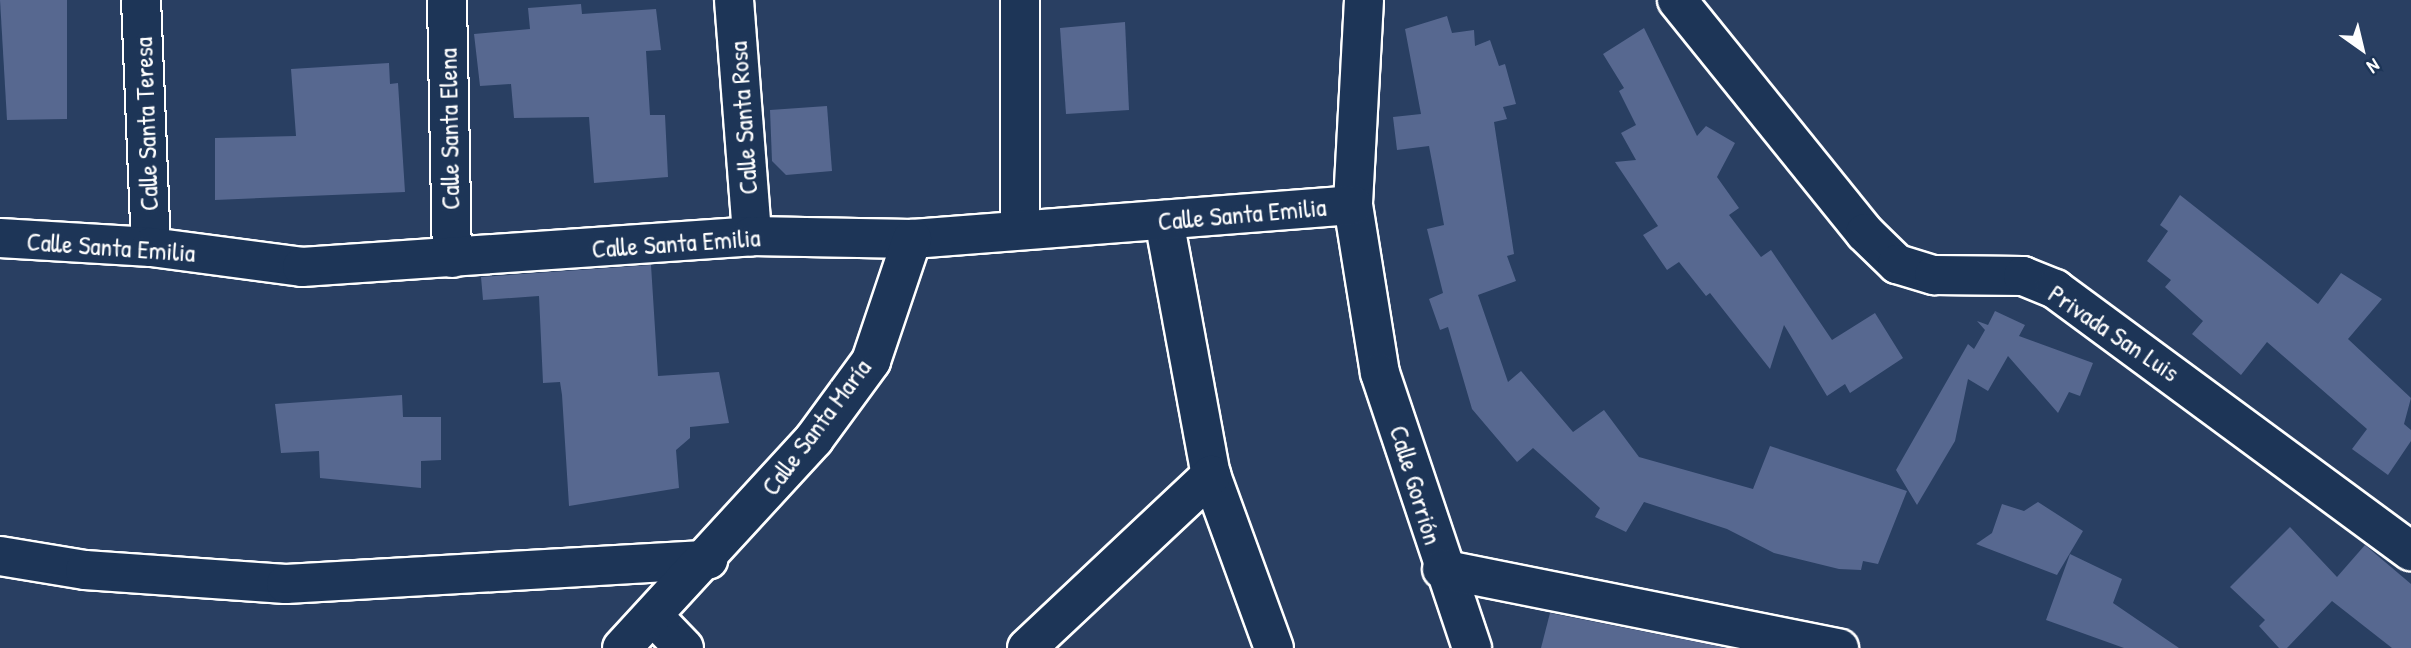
<!DOCTYPE html>
<html>
<head>
<meta charset="utf-8">
<style>
	body { margin:0 }
	#map { position:relative; width:2411px; height:648px; overflow:hidden; background:#293f62; font-family:"Patrick Hand",sans-serif }
	div>[style] { position:absolute }
	.building>* { inset:0; background:#576890 }
	.roads { filter:drop-shadow(2px 0 #fff) drop-shadow(-2px 0 #fff) drop-shadow(0 2px #fff) drop-shadow(0 -2px #fff) }
	.minor>* { height:38px; margin:-19px; padding:0 19px; transform-origin:19px; border-radius:19px; background:#1d3557 }
	span { translate:-50% -50%; white-space:nowrap; text-align:center; line-height:1.15; -webkit-text-stroke:7px #1d3557; paint-order:stroke }
	.street-label { font-size:26px; color:#fff }
	.north { position:absolute; left:2327px; top:14px; width:70px; height:70px; -webkit-text-stroke:5px #1d3557; paint-order:stroke; rotate:146deg; font-size:19px; font-weight:700; line-height:28px; text-align:center; color:#fff }
	.north::after { content:''; display:block; margin:auto; width:24px; height:32px; background:#fff; clip-path:polygon(50% 0,100% 100%,50% 72%,0 100%) }
</style>
</head>
<body>
<div id="map">
	<div class="building">
		<i style="clip-path:polygon(0 0,67px 0,67px 119px,7px 120px)"></i>
		<i style="clip-path:polygon(581px 4px,582px 14px,656px 9px,661px 50px,646px 51px,650px 115px,665px 115px,668px 177px,594px 183px,589px 117px,514px 118px,511px 84px,480px 86px,474px 34px,530px 29px,528px 8px)"></i>
		<i style="clip-path:polygon(1447px 16px,1452px 33px,1474px 30px,1475px 46px,1490px 40px,1499px 66px,1505px 64px,1516px 104px,1503px 107px,1507px 119px,1494px 122px,1514px 254px,1507px 256px,1516px 281px,1478px 295px,1508px 382px,1521px 371px,1573px 432px,1604px 410px,1639px 457px,1753px 489px,1770px 446px,1907px 491px,1878px 564px,1863px 561px,1861px 570px,1839px 569px,1774px 553px,1727px 529px,1644px 502px,1626px 532px,1595px 517px,1600px 508px,1533px 448px,1517px 462px,1472px 409px,1448px 327px,1440px 330px,1429px 299px,1443px 293px,1427px 229px,1444px 225px,1429px 146px,1397px 150px,1393px 117px,1421px 114px,1405px 29px)"></i>
		<i style="clip-path:polygon(1125px 22px,1129px 110px,1066px 114px,1060px 28px)"></i>
		<i style="clip-path:polygon(1644px 28px,1697px 136px,1706px 126px,1735px 143px,1717px 177px,1739px 208px,1729px 215px,1761px 257px,1771px 250px,1832px 340px,1875px 313px,1903px 358px,1850px 393px,1845px 384px,1827px 396px,1784px 325px,1770px 369px,1710px 293px,1706px 296px,1679px 262px,1667px 270px,1643px 235px,1658px 226px,1615px 162px,1636px 160px,1621px 133px,1636px 125px,1619px 91px,1624px 88px,1603px 54px)"></i>
		<i style="clip-path:polygon(389px 63px,390px 84px,398px 83px,405px 192px,215px 200px,215px 138px,296px 136px,291px 69px)"></i>
		<i style="clip-path:polygon(827px 106px,832px 171px,786px 175px,772px 161px,770px 110px)"></i>
		<i style="clip-path:polygon(2180px 195px,2318px 304px,2341px 273px,2382px 299px,2348px 339px,2411px 398px,2404px 424px,2411px 430px,2411px 441px,2388px 475px,2352px 449px,2367px 429px,2267px 342px,2241px 375px,2192px 334px,2203px 321px,2165px 287px,2171px 280px,2147px 261px,2168px 231px,2160px 225px)"></i>
		<i style="clip-path:polygon(651px 265px,658px 376px,719px 372px,729px 423px,690px 427px,690px 438px,676px 450px,679px 488px,569px 506px,562px 395px,560px 382px,543px 383px,539px 296px,483px 300px,481px 277px)"></i>
		<i style="clip-path:polygon(1995px 311px,2025px 325px,2019px 336px,2093px 363px,2080px 396px,2069px 392px,2058px 413px,2008px 356px,1988px 391px,1968px 379px,1955px 441px,1917px 505px,1896px 470px,1968px 344px,1974px 349px,1985px 330px,1977px 321px,1988px 325px)"></i>
		<i style="clip-path:polygon(402px 395px,403px 417px,441px 417px,441px 460px,421px 461px,421px 488px,320px 478px,319px 451px,281px 453px,275px 404px)"></i>
		<i style="clip-path:polygon(2038px 502px,2083px 531px,2057px 575px,1976px 544px,1992px 533px,2002px 504px,2024px 511px)"></i>
		<i style="clip-path:polygon(2290px 527px,2337px 577px,2365px 545px,2411px 584px,2411px 648px,2392px 648px,2332px 601px,2287px 648px,2279px 648px,2259px 626px,2265px 620px,2230px 587px)"></i>
		<i style="clip-path:polygon(2070px 554px,2122px 579px,2113px 603px,2179px 648px,2124px 648px,2046px 620px)"></i>
		<i style="clip-path:polygon(1550px 613px,1727px 648px,1541px 648px)"></i>
	</div>
	<div class="roads">
		<div class="minor">
			<i style="left:141px;top:0;width:247px;rotate:87.7deg"></i>
			<i style="left:447px;top:0;width:258px;rotate:88.9deg"></i>
			<i style="left:734px;top:0;width:237px;rotate:85.6deg"></i>
			<i style="left:1364px;top:0;width:205px;rotate:93.1deg"></i>
			<i style="left:1353px;top:205px;width:170px;rotate:80.9deg"></i>
			<i style="left:1380px;top:373px;width:290px;rotate:71.5deg"></i>
			<i style="left:1677px;top:0;width:299px;rotate:51.1deg"></i>
			<i style="left:1865px;top:233px;width:45px;rotate:44.1deg"></i>
			<i style="left:1897px;top:264px;width:39px;rotate:17deg"></i>
			<i style="left:1934px;top:275px;width:89px;rotate:0.6deg"></i>
			<i style="left:2023px;top:276px;width:35px;rotate:22deg"></i>
			<i style="left:2055px;top:289px;width:442px;rotate:36.4deg"></i>
			<i style="left:1164px;top:220px;width:259px;rotate:79.6deg"></i>
			<i style="left:1211px;top:475px;width:184px;rotate:70deg"></i>
			<i style="left:1020px;top:230px;width:230px;rotate:-90deg"></i>
			<i style="left:0;top:238px;width:151px;rotate:3.4deg"></i>
			<i style="left:151px;top:247px;width:152px;rotate:7.5deg"></i>
			<i style="left:302px;top:267px;width:451px;rotate:-3.9deg"></i>
			<i style="left:752px;top:236px;width:160px;rotate:1.1deg"></i>
			<i style="left:912px;top:239px;width:442px;rotate:-4.4deg"></i>
			<i style="left:0;top:556px;width:86px;rotate:9.4deg"></i>
			<i style="left:85px;top:570px;width:201px;rotate:4deg"></i>
			<i style="left:286px;top:584px;width:423px;rotate:-3.3deg"></i>
			<i style="left:1442px;top:569px;width:405px;rotate:11.3deg"></i>
			<i style="left:654px;top:617px;width:43px;rotate:45.9deg"></i>
			<i style="left:622px;top:648px;width:284px;rotate:-47.4deg"></i>
			<i style="left:814px;top:439px;width:97px;rotate:-53.8deg"></i>
			<i style="left:871px;top:361px;width:129px;rotate:-71.4deg"></i>
			<i style="left:1027px;top:648px;width:253px;rotate:-43.2deg"></i>
		</div>
	</div>
	<div class="street-label">
		<span style="left:743px;top:118px;rotate:-94deg">Calle Santa Rosa</span>
		<span style="left:146px;top:124px;rotate:-92deg">Calle Santa Teresa</span>
		<span style="left:449px;top:129px;rotate:-91deg">Calle Santa Elena</span>
		<span style="left:1242px;top:214px;rotate:-5deg">Calle Santa Emilia</span>
		<span style="left:676px;top:243px;rotate:-4deg">Calle Santa Emilia</span>
		<span style="left:111px;top:247px;rotate:4deg">Calle Santa Emilia</span>
		<span style="left:2114px;top:333px;rotate:34deg">Privada San Luis</span>
		<span style="left:816px;top:427px;rotate:-53deg">Calle Santa María</span>
		<span style="left:1416px;top:485px;rotate:73deg">Calle Gorrión</span>
	</div>
	<div class="north">N</div>
</div>
</body>
</html>
